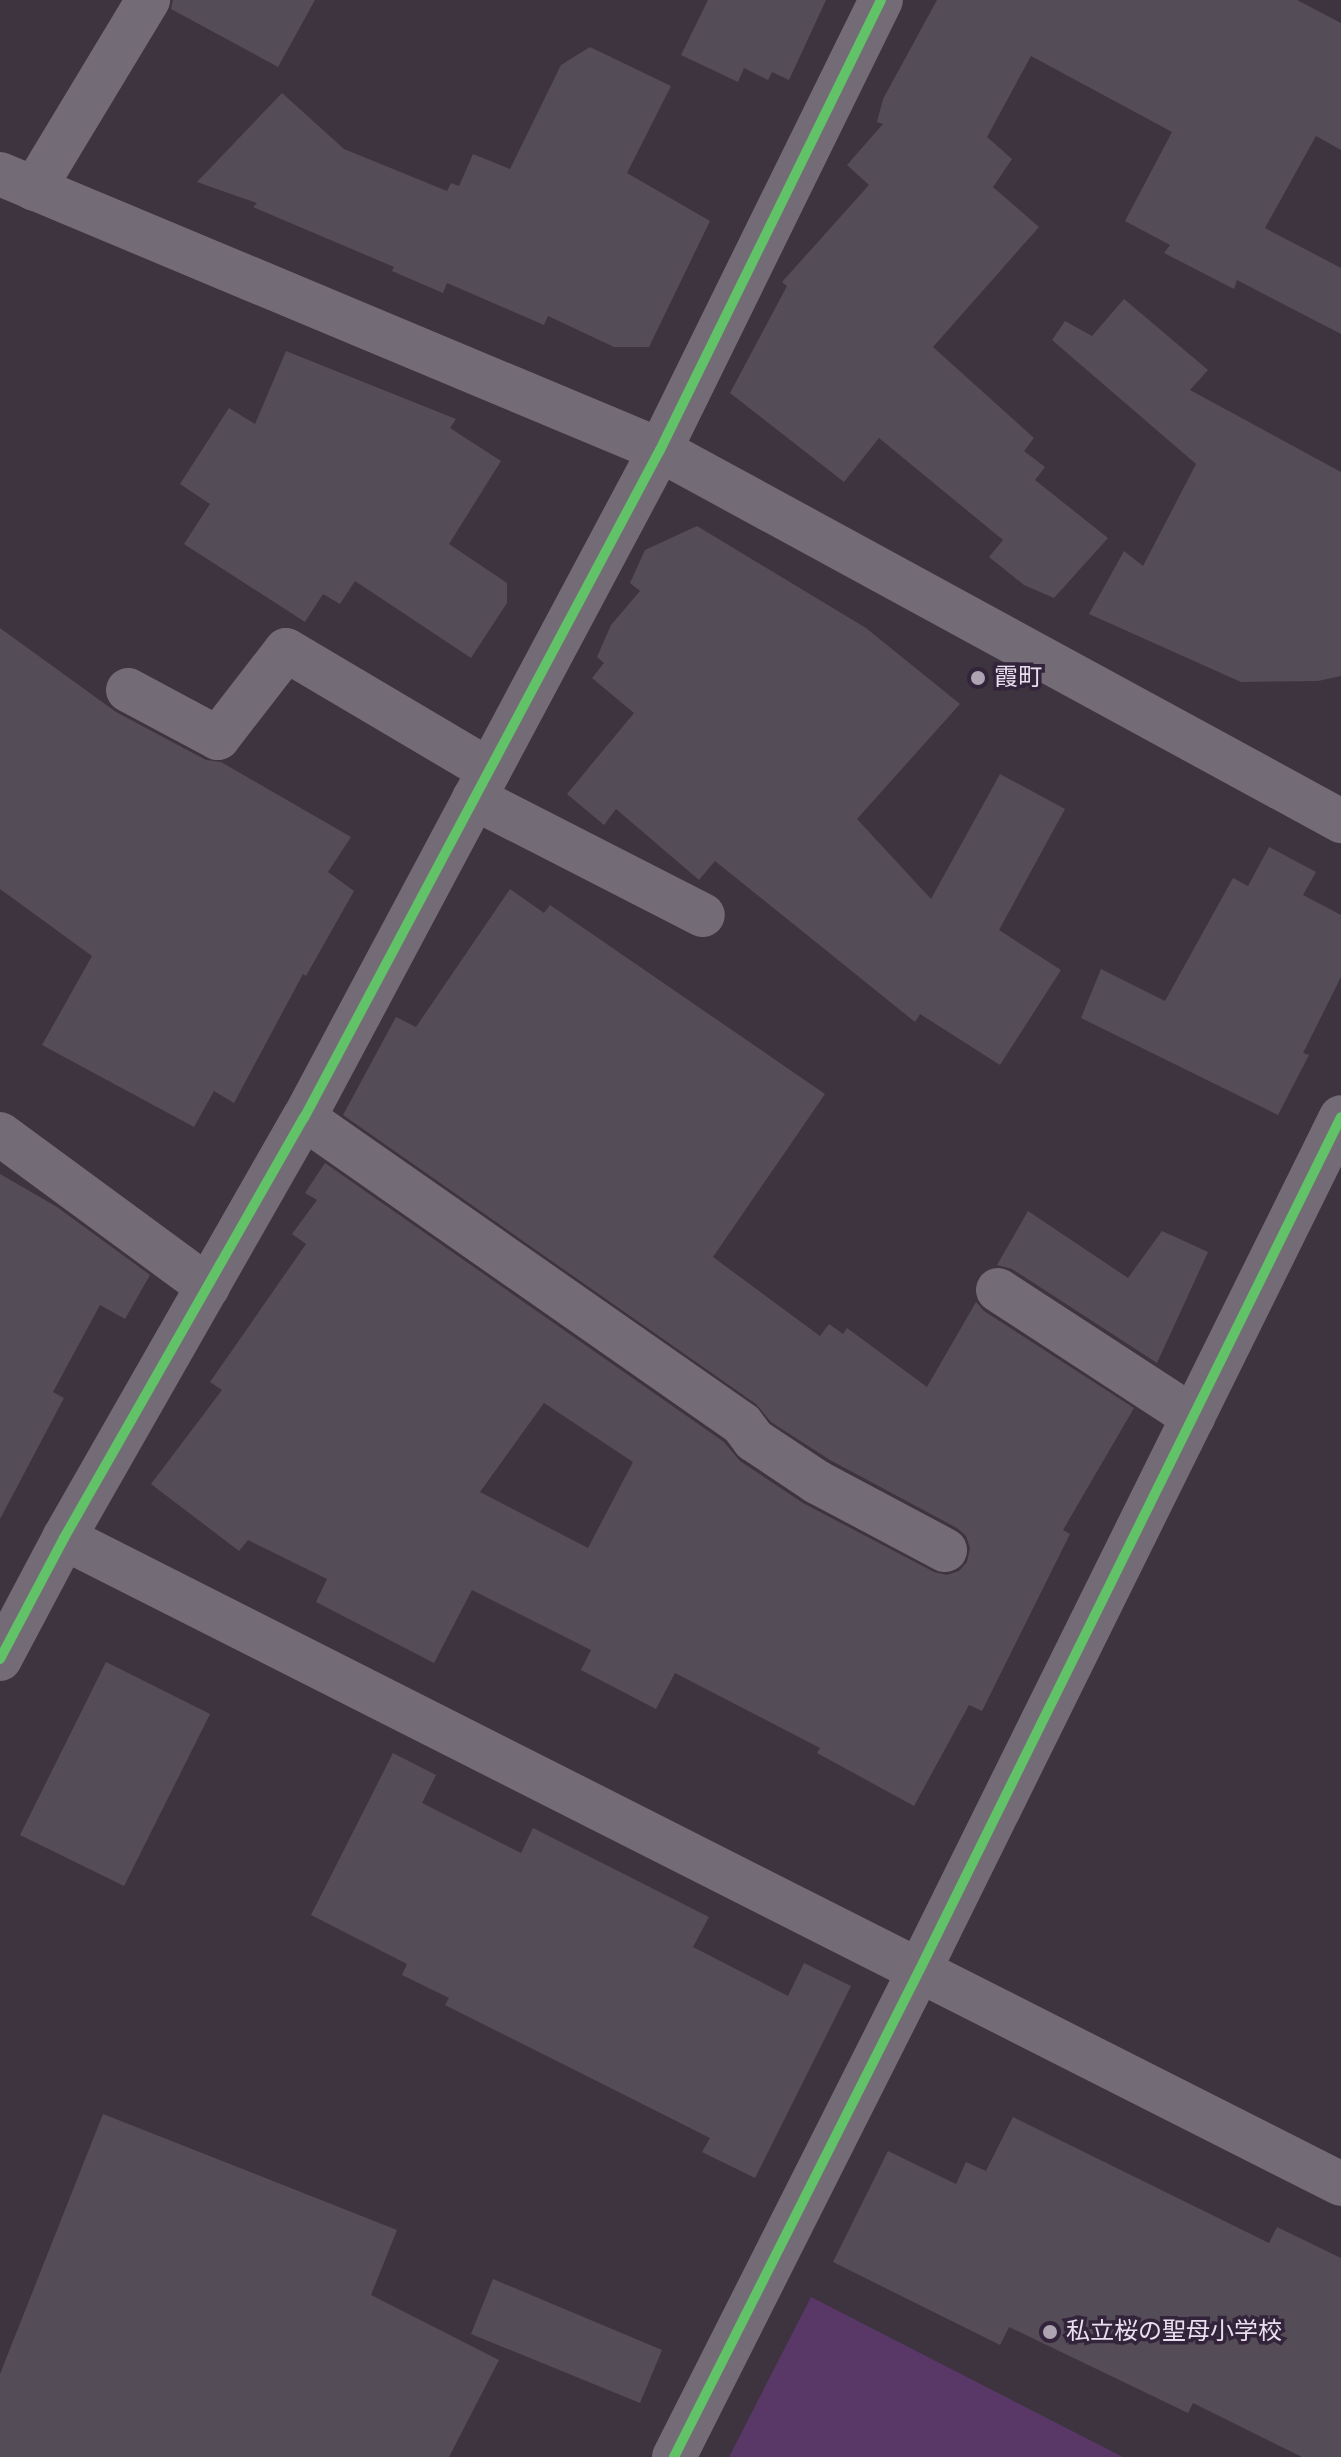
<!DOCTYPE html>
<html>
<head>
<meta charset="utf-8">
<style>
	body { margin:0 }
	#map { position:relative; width:1341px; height:2457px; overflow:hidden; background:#3d3440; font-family:Signika,"Noto Sans JP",sans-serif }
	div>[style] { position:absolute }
	.green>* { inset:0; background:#593766 }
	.building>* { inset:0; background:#544c57 }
	.minor>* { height:44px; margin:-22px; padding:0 22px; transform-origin:22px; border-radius:22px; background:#736b76 }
	.tertiary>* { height:44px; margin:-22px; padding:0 22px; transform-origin:22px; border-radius:22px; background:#736b76 }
	.cycleway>* { height:10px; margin:-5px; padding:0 5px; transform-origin:5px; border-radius:5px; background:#61c268 }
	.dots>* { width:22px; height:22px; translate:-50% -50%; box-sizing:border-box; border:4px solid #34243b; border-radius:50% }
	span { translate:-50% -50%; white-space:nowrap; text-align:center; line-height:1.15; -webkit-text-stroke:7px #34243b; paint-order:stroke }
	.poi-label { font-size:24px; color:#eadfee }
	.left { translate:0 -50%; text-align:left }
</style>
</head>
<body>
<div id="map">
	<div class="green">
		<i style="clip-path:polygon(811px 2297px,1123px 2457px,729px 2457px)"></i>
	</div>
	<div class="building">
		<i style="clip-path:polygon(173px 0,315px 0,278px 67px,171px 9px)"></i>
		<i style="clip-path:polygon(708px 0,826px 0,789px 80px,772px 72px,768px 80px,744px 68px,738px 82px,681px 55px)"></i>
		<i style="clip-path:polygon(937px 0,1297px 0,1341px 23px,1341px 150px,1316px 136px,1265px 228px,1341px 268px,1341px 334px,1237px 280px,1234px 289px,1164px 253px,1170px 245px,1125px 221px,1172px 132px,1031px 56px,987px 137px,1012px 159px,993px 187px,1039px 227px,933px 347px,1034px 438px,1024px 451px,1045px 467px,1035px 480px,1108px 538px,1054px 598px,1024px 585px,989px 557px,1003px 540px,879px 438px,844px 482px,730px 393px,787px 286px,782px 282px,869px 185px,847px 165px,883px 124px,877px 122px,883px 99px)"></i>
		<i style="clip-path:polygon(590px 47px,671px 86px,627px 173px,710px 221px,649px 347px,614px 347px,548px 316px,544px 325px,447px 283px,443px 293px,392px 271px,394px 267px,253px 207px,257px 203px,197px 182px,282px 93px,344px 149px,447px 191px,451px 183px,459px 186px,473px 154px,510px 169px,561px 65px)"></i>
		<i style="clip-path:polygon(1124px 299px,1208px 370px,1190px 390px,1341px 472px,1341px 676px,1318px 681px,1241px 682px,1089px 614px,1124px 551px,1143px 566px,1196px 464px,1052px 340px,1065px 321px,1092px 336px)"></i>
		<i style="clip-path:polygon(286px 351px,456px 419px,450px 428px,501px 461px,449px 544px,507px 583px,507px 603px,471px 658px,355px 581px,340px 604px,323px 594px,305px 622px,184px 544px,210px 504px,180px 484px,229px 408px,255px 424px)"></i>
		<i style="clip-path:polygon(697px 526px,866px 628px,960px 704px,857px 819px,931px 899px,1000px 774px,1065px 809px,999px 930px,1061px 970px,1000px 1065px,920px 1014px,915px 1022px,715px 861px,699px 880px,616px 809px,604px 825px,567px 794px,634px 713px,592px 678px,604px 663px,597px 657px,611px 625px,640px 591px,630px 583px,645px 550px)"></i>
		<i style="clip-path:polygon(0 628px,116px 712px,206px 760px,221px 762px,351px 837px,328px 872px,354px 891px,306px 976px,303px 974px,234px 1103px,214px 1091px,194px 1127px,42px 1045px,92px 956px,0 889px)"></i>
		<i style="clip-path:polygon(1269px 847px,1316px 872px,1303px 895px,1341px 915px,1341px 977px,1303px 1053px,1309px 1055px,1278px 1115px,1081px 1018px,1101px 969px,1165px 1001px,1233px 878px,1248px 886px)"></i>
		<i style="clip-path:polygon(evenodd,510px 889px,544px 913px,550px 905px,825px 1094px,713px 1257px,820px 1336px,829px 1324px,843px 1334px,847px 1328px,927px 1387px,976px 1302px,984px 1311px,1134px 1408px,1063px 1530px,1070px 1534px,982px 1711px,969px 1705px,914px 1806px,817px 1753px,820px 1748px,675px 1673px,656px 1709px,581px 1670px,591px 1650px,472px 1590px,434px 1663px,316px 1602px,327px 1579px,248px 1540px,239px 1551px,151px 1484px,222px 1390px,210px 1382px,306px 1244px,292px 1234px,317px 1200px,305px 1193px,325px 1163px,724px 1442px,740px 1461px,803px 1503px,934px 1572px,947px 1575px,959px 1571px,967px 1562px,970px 1548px,966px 1536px,957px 1528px,830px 1460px,771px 1422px,756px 1404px,343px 1115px,396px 1017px,416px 1027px,510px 889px,544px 1403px,633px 1462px,588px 1548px,480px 1492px,544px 1403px)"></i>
		<i style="clip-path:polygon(0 1174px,57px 1207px,150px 1275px,125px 1319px,100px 1305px,53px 1392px,64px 1398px,0 1519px)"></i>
		<i style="clip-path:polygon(1028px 1211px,1128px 1278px,1162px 1231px,1208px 1252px,1157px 1363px,1012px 1269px,997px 1265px)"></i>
		<i style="clip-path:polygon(106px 1662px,210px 1714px,124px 1886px,20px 1835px)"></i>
		<i style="clip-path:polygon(393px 1753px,436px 1775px,422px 1803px,521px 1853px,533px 1828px,709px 1917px,693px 1947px,788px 1996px,804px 1963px,851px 1986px,755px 2178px,702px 2152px,710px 2138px,445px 2005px,449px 1998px,402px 1975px,407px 1964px,311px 1915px)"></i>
		<i style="clip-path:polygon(103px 2114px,397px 2230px,371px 2295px,499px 2360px,449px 2457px,0 2457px,0 2374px)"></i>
		<i style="clip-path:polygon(1013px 2117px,1269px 2243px,1277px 2227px,1341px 2258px,1341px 2457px,1302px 2457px,1193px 2403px,1188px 2413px,1009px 2327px,1000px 2345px,833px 2262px,888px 2151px,956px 2184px,966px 2162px,986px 2171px)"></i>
		<i style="clip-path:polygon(493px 2279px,662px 2350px,640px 2403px,471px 2334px)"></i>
	</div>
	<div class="minor">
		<i style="left:34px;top:189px;width:221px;rotate:-58.9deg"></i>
		<i style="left:128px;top:690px;width:102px;rotate:28.1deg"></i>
		<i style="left:218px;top:738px;width:111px;rotate:-52.3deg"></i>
		<i style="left:286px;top:650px;width:236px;rotate:30.6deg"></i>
		<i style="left:474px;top:798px;width:257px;rotate:27.1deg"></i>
		<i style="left:304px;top:1118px;width:534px;rotate:34.94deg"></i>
		<i style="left:742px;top:1424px;width:20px;rotate:53deg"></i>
		<i style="left:754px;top:1440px;width:76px;rotate:33.7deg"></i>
		<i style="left:817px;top:1482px;width:145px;rotate:28deg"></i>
		<i style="left:0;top:1134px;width:258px;rotate:36.3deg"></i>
		<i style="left:998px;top:1290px;width:233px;rotate:33.1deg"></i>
		<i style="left:64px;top:1538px;width:1431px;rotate:26.83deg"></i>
		<i style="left:0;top:1659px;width:137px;rotate:-62.1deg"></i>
		<i style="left:64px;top:1538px;width:484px;rotate:-60.3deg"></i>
		<i style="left:304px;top:1118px;width:757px;rotate:-61.95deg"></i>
		<i style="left:660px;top:450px;width:501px;rotate:-63.84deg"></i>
		<i style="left:674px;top:2457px;width:546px;rotate:-63.25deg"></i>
		<i style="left:920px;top:1969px;width:950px;rotate:-63.7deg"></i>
	</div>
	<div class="tertiary">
		<i style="left:0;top:174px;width:715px;rotate:22.69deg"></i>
		<i style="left:660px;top:450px;width:776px;rotate:28.58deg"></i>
	</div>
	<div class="cycleway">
		<i style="left:0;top:1659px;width:137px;rotate:-62.1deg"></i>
		<i style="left:64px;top:1538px;width:484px;rotate:-60.3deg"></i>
		<i style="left:304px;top:1118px;width:757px;rotate:-61.95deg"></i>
		<i style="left:660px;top:450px;width:501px;rotate:-63.84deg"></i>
		<i style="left:674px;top:2457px;width:546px;rotate:-63.25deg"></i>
		<i style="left:920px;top:1969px;width:950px;rotate:-63.7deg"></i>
	</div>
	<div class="dots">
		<i style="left:978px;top:678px;background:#ada3b1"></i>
		<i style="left:1050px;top:2332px;background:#ada3b1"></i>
	</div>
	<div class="poi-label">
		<span class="left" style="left:994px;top:678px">霞町</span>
		<span class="left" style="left:1066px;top:2332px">私立桜の聖母小学校</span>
	</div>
</div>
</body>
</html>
